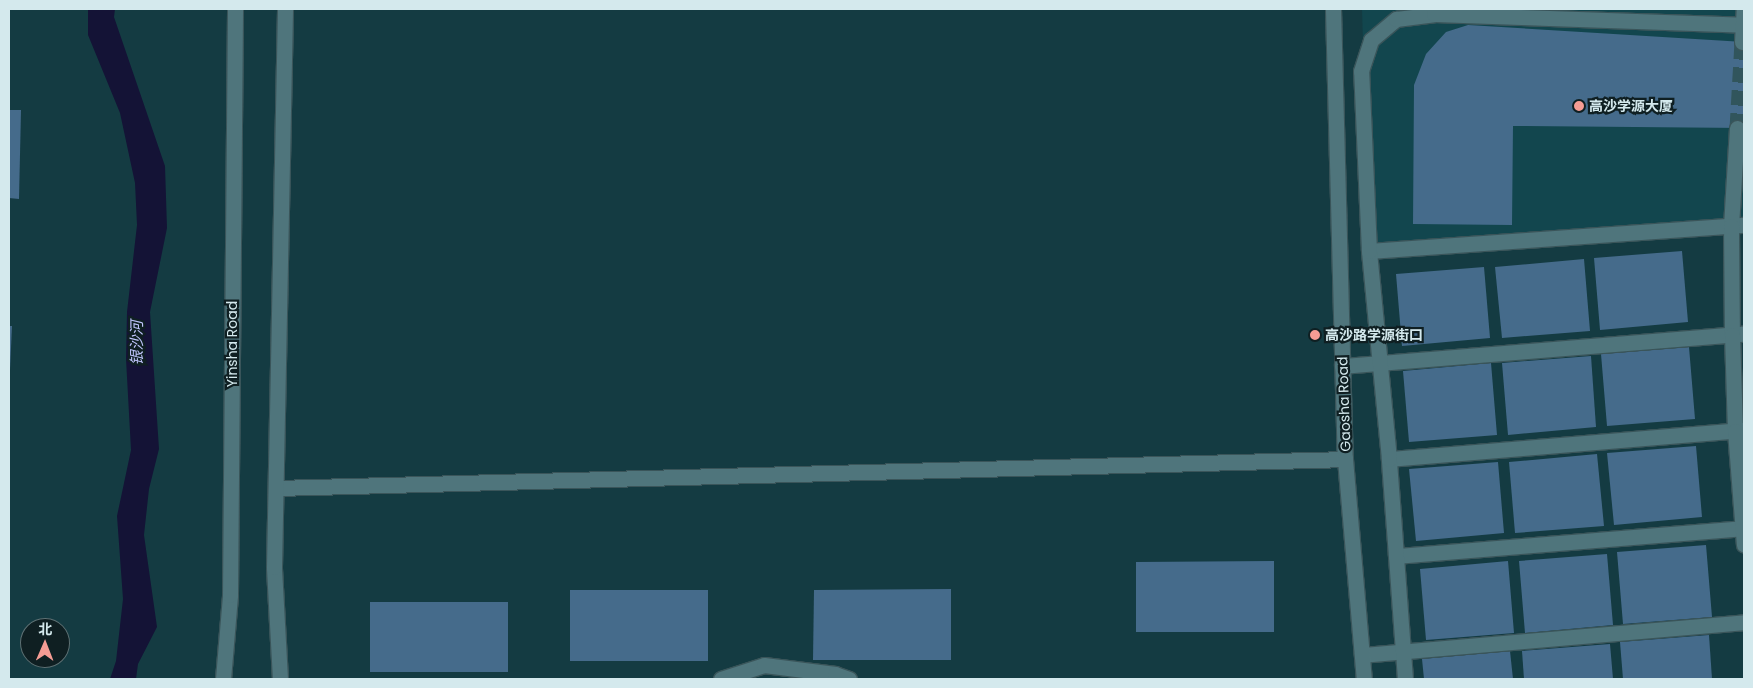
<!DOCTYPE html>
<html>
<head>
<meta charset="utf-8">
<style>
	body { margin:0 }
	#map { position:relative; width:1753px; height:688px; overflow:hidden; background:#143b42; font-family:Poppins,"Noto Sans SC",sans-serif }
	div>[style] { position:absolute }
	.built>* { inset:0; background:#12464e }
	.water>* { inset:0; background:#141336 }
	.building>* { inset:0; background:#456b8b }
	.street-tunnel>* { height:15px; margin-top:-7.5px; transform-origin:0; background:repeating-linear-gradient(90deg,#31555c 0 15px,transparent 0 23px) }
	.roads { filter:drop-shadow(1px 0 #3a555a) drop-shadow(-1px 0 #3a555a) drop-shadow(0 1px #3a555a) drop-shadow(0 -1px #3a555a) }
	.lane>* { height:15px; margin:-7.5px; padding:0 7.5px; transform-origin:7.5px; border-radius:7.5px; background:#4f757c }
	.street>* { height:15px; margin:-7.5px; padding:0 7.5px; transform-origin:7.5px; border-radius:7.5px; background:#4f757c }
	.secondary>* { height:15px; margin:-7.5px; padding:0 7.5px; transform-origin:7.5px; border-radius:7.5px; background:#4f757c }
	.dots>* { width:14px; height:14px; translate:-50% -50%; box-sizing:border-box; border:2px solid #0f1f22; border-radius:50% }
	span { translate:-50% -50%; white-space:nowrap; text-align:center; line-height:1.15; -webkit-text-stroke:4.5px #0f1f22; paint-order:stroke }
	.poi-label { font-size:14px; color:#d4e9ed; font-weight:700 }
	.left { translate:0 -50%; text-align:left }
	.street-label { font-size:14px; color:#d4e9ed }
	.water-label { font-size:15px; color:#c0c5fc; font-style:italic }
	.frame { position:absolute; inset:0; border:10px solid #d4e9ed; pointer-events:none }
	.north { position:absolute; left:20px; top:618px; width:50px; height:50px; box-sizing:border-box; background:#0f1f22; border:1px solid #5e7073; border-radius:50%; rotate:1deg; font-size:14px; font-weight:700; line-height:20px; text-align:center; color:#d4e9ed }
	.north::after { content:''; display:block; margin:auto; width:18px; height:22px; background:#f59c94; clip-path:polygon(50% 0,100% 100%,50% 72%,0 100%) }
</style>
</head>
<body>
<div id="map">
	<div class="built">
		<i style="clip-path:polygon(1362px 9px,1744px 9px,1744px 226px,1369px 251px)"></i>
	</div>
	<div class="water">
		<i style="clip-path:polygon(88px 9px,115px 9px,114px 17px,165px 166px,167px 228px,150px 312px,159px 449px,149px 489px,144px 535px,157px 627px,138px 664px,136px 679px,110px 679px,116px 661px,123px 599px,117px 516px,131px 450px,126px 359px,127px 312px,137px 225px,135px 183px,120px 113px,88px 35px)"></i>
	</div>
	<div class="building">
		<i style="clip-path:polygon(1468px 25px,1744px 42px,1744px 128px,1513px 126px,1512px 225px,1413px 224px,1414px 85px,1426px 54px,1446px 32px)"></i>
		<i style="clip-path:polygon(9px 110px,21px 110px,19px 199px,9px 198px)"></i>
		<i style="clip-path:polygon(1682px 251px,1688px 322px,1600px 330px,1594px 258px)"></i>
		<i style="clip-path:polygon(1584px 259px,1590px 331px,1502px 338px,1495px 267px)"></i>
		<i style="clip-path:polygon(1484px 267px,1490px 338px,1402px 346px,1396px 274px)"></i>
		<i style="clip-path:polygon(9px 326px,12px 326px,10px 370px,9px 370px)"></i>
		<i style="clip-path:polygon(1689px 347px,1695px 419px,1607px 426px,1601px 354px)"></i>
		<i style="clip-path:polygon(1591px 356px,1596px 427px,1508px 435px,1502px 363px)"></i>
		<i style="clip-path:polygon(1491px 363px,1497px 435px,1409px 442px,1403px 371px)"></i>
		<i style="clip-path:polygon(1696px 446px,1702px 517px,1614px 525px,1607px 453px)"></i>
		<i style="clip-path:polygon(1597px 454px,1604px 526px,1515px 533px,1509px 462px)"></i>
		<i style="clip-path:polygon(1498px 462px,1504px 533px,1416px 541px,1409px 469px)"></i>
		<i style="clip-path:polygon(1706px 545px,1712px 617px,1623px 624px,1617px 552px)"></i>
		<i style="clip-path:polygon(1607px 554px,1613px 625px,1525px 633px,1519px 561px)"></i>
		<i style="clip-path:polygon(1274px 561px,1274px 632px,1136px 632px,1136px 562px)"></i>
		<i style="clip-path:polygon(1508px 561px,1514px 633px,1426px 640px,1420px 569px)"></i>
		<i style="clip-path:polygon(951px 589px,951px 660px,813px 660px,814px 590px)"></i>
		<i style="clip-path:polygon(570px 590px,708px 590px,708px 661px,570px 661px)"></i>
		<i style="clip-path:polygon(370px 602px,508px 602px,508px 672px,370px 672px)"></i>
		<i style="clip-path:polygon(1709px 635px,1712px 679px,1623px 679px,1620px 642px)"></i>
		<i style="clip-path:polygon(1610px 644px,1613px 679px,1524px 679px,1522px 651px)"></i>
		<i style="clip-path:polygon(1510px 651px,1513px 679px,1424px 679px,1422px 659px)"></i>
	</div>
	<div class="street-tunnel">
		<i style="left:1737px;top:128px;width:86px;rotate:-86.7deg"></i>
	</div>
	<div class="roads">
		<div class="lane">
			<i style="left:1369px;top:251px;width:376px;rotate:-4deg"></i>
			<i style="left:1342px;top:366px;width:403px;rotate:-4.6deg"></i>
			<i style="left:1389px;top:459px;width:356px;rotate:-4.7deg"></i>
			<i style="left:1396px;top:556px;width:349px;rotate:-4.6deg"></i>
			<i style="left:1362px;top:655px;width:383px;rotate:-4.9deg"></i>
			<i style="left:1405px;top:679px;width:221px;rotate:-94.2deg"></i>
			<i style="left:1389px;top:459px;width:209px;rotate:-95.5deg"></i>
			<i style="left:1369px;top:251px;width:180px;rotate:-92.5deg"></i>
			<i style="left:1361px;top:71px;width:33px;rotate:-72deg"></i>
			<i style="left:1371px;top:40px;width:33px;rotate:-40deg"></i>
			<i style="left:1396px;top:19px;width:38px;rotate:-7deg"></i>
			<i style="left:1434px;top:14px;width:310px;rotate:2deg"></i>
		</div>
		<div class="street">
			<i style="left:1742px;top:42px;width:33px;rotate:-87deg"></i>
			<i style="left:1737px;top:128px;width:98px;rotate:93.5deg"></i>
			<i style="left:1731px;top:226px;width:109px;rotate:89.5deg"></i>
			<i style="left:1732px;top:335px;width:96px;rotate:88.2deg"></i>
			<i style="left:1735px;top:431px;width:114px;rotate:85.5deg"></i>
			<i style="left:276px;top:488px;width:1069px;rotate:-1.55deg"></i>
			<i style="left:721px;top:679px;width:45px;rotate:-18deg"></i>
			<i style="left:764px;top:665px;width:72px;rotate:7.2deg"></i>
			<i style="left:835px;top:674px;width:15px;rotate:20deg"></i>
		</div>
		<div class="secondary">
			<i style="left:1333px;top:9px;width:450px;rotate:88.5deg"></i>
			<i style="left:1345px;top:459px;width:221px;rotate:85.1deg"></i>
			<i style="left:223px;top:679px;width:84px;rotate:-85.2deg"></i>
			<i style="left:230px;top:595px;width:586px;rotate:-89.51deg"></i>
			<i style="left:280px;top:679px;width:112px;rotate:-93.1deg"></i>
			<i style="left:274px;top:567px;width:558px;rotate:-88.87deg"></i>
		</div>
	</div>
	<div class="dots">
		<i style="left:1579px;top:106px;background:#f59c94"></i>
		<i style="left:1315px;top:335px;background:#f59c94"></i>
	</div>
	<div class="poi-label">
		<span class="left" style="left:1589px;top:106px">高沙学源大厦</span>
		<span class="left" style="left:1325px;top:335px">高沙路学源街口</span>
	</div>
	<div class="street-label">
		<span style="left:232px;top:344px;rotate:-90deg">Yinsha Road</span>
		<span style="left:1344px;top:404px;rotate:-92deg">Gaosha Road</span>
	</div>
	<div class="water-label">
		<span style="left:137px;top:343px;rotate:-90deg">银沙河</span>
	</div>
	<div class="frame"></div>
	<div class="north">北</div>
</div>
</body>
</html>
